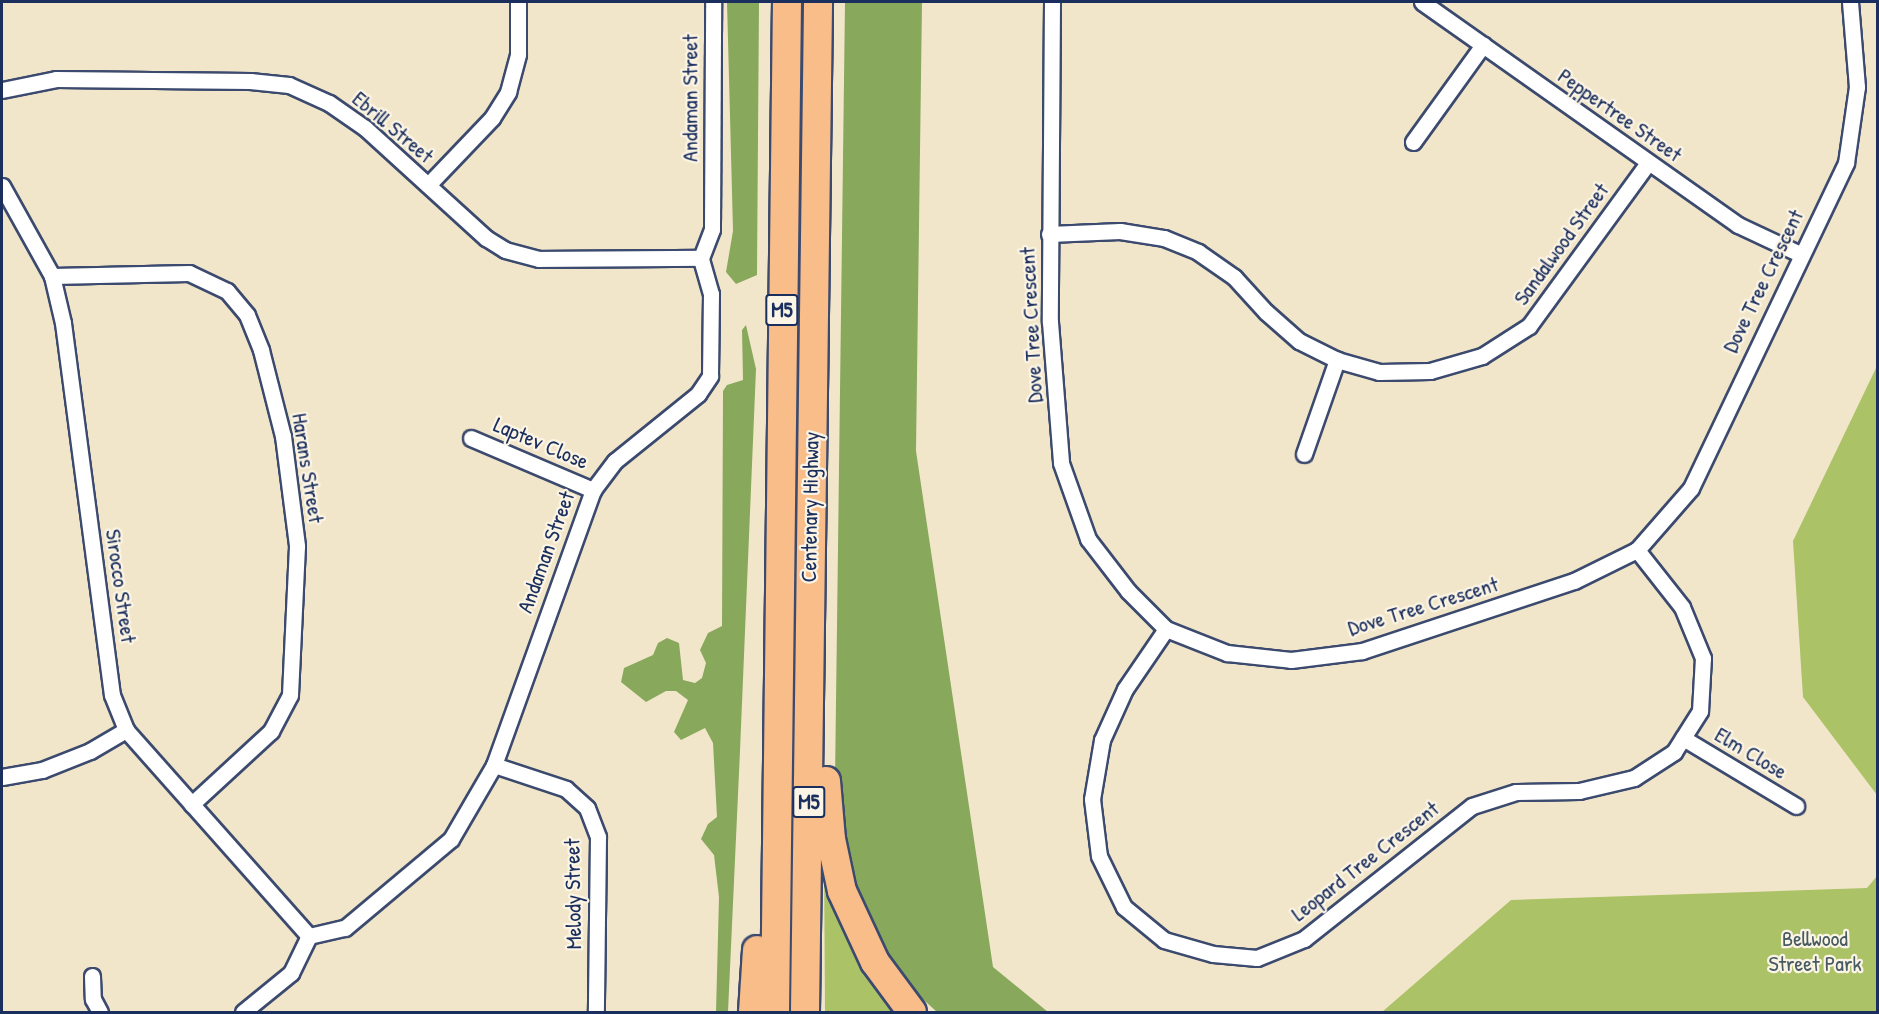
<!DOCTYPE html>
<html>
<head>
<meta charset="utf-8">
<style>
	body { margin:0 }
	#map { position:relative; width:1879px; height:1014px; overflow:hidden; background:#f2e6ca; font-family:"Patrick Hand",sans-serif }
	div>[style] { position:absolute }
	.green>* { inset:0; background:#abc267 }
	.forest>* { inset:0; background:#88a85c }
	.roads { filter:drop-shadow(2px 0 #3b4a6e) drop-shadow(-2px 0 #3b4a6e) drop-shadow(0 2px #3b4a6e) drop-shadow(0 -2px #3b4a6e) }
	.street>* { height:15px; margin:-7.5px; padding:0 7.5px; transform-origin:7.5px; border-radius:7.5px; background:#fff }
	.highway>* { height:28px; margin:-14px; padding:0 14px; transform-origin:14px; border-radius:14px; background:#f8bd89 }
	span { translate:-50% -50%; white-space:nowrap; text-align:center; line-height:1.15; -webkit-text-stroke:4.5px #fcf5e5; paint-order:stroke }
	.shield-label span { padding:2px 4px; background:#fcf5e5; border:2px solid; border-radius:4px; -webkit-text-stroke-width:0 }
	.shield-label { font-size:21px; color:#1b2f5e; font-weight:700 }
	.street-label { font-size:22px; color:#1b2f5e }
	.park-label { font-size:22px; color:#465b61 }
	.frame { position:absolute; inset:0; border:3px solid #1b2f5e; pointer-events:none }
</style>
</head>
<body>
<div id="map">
	<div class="green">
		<i style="clip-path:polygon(1877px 366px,1878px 795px,1877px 795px,1803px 697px,1793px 541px)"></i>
		<i style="clip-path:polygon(824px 858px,897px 1012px,825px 1012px)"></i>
		<i style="clip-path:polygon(1877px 876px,1877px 1011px,1382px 1012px,1511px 900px,1867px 888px)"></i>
	</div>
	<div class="forest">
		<i style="clip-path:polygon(727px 2px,759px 2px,757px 275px,736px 284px,726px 272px,733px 231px)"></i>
		<i style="clip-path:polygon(845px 2px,922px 2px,916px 451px,993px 967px,1048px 1012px,937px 1012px,892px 971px,857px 907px,835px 781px)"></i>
		<i style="clip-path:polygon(746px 325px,756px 369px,740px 751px,728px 1012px,716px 1012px,719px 897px,714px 855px,701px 839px,708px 824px,717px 817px,713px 743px,705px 728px,681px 740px,674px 732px,688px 700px,676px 691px,666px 691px,646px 702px,621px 682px,624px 668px,653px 655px,658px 643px,667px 638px,679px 643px,683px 680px,695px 683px,702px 678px,706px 663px,700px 650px,708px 633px,722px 626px,723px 391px,727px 385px,743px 380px,742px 330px)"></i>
	</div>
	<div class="roads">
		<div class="street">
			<i style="left:1052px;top:2px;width:320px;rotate:90.4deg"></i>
			<i style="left:1050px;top:322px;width:141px;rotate:85.5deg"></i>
			<i style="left:1061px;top:463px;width:81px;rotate:70.4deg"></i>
			<i style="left:1088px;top:539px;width:66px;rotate:52.4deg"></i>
			<i style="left:1128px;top:591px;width:54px;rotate:45deg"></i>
			<i style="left:1166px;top:629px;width:66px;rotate:21.5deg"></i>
			<i style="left:1227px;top:653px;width:64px;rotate:6.2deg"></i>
			<i style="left:1291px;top:660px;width:72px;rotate:-7.2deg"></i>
			<i style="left:1362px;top:651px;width:223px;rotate:-18.3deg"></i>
			<i style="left:1574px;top:581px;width:70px;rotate:-26.2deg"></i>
			<i style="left:1637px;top:550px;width:82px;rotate:-48.9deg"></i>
			<i style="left:1691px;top:488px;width:360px;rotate:-64.5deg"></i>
			<i style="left:1846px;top:163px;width:77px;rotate:-81.8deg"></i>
			<i style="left:1857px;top:87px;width:85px;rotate:-94.7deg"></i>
			<i style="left:1422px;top:2px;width:387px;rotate:35.2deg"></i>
			<i style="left:1738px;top:225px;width:68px;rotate:25.1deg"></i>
			<i style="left:2px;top:90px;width:55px;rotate:-11.5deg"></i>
			<i style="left:56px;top:79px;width:194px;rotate:0.6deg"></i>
			<i style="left:250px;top:81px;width:39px;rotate:6deg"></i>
			<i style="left:289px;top:85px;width:44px;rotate:24.2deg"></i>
			<i style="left:329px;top:103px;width:44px;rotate:34.8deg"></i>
			<i style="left:365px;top:128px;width:164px;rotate:42.3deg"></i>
			<i style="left:486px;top:238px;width:22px;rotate:32deg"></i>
			<i style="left:505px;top:250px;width:35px;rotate:15deg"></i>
			<i style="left:539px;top:259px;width:162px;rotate:-0.4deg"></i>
			<i style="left:1413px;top:142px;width:120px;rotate:-54.2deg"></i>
			<i style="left:428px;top:185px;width:93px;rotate:-46.3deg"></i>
			<i style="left:492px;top:118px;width:31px;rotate:-58deg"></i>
			<i style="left:508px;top:92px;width:39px;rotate:-75deg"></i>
			<i style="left:518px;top:54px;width:52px;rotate:-90deg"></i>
			<i style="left:2px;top:186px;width:103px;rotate:60.9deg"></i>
			<i style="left:52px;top:276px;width:48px;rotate:76.8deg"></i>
			<i style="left:63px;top:323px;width:375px;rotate:82.5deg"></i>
			<i style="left:112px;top:695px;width:38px;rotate:68deg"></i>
			<i style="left:126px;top:730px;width:276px;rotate:48.4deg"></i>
			<i style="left:1049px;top:234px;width:71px;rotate:-2.4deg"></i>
			<i style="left:1120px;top:231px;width:45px;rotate:9deg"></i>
			<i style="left:1164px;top:238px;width:37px;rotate:22deg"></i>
			<i style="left:1198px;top:252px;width:44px;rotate:34.8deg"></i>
			<i style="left:1234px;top:277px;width:47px;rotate:47.6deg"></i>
			<i style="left:1266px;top:312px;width:44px;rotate:41.3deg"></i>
			<i style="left:1299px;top:341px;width:42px;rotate:26.6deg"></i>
			<i style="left:1337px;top:360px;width:44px;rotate:15.9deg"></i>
			<i style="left:1379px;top:372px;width:51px;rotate:-1.1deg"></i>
			<i style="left:1430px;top:371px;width:54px;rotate:-16.1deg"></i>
			<i style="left:1482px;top:356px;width:56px;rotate:-32.6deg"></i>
			<i style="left:1529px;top:326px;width:202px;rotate:-53.9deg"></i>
			<i style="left:52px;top:276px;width:137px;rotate:-1.3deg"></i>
			<i style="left:189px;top:273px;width:42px;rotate:25.3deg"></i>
			<i style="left:227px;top:291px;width:31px;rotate:50deg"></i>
			<i style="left:247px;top:315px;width:38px;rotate:68deg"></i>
			<i style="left:261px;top:350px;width:89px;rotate:75.7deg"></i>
			<i style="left:283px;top:436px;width:111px;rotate:82.7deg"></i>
			<i style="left:297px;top:546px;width:149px;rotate:92.7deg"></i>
			<i style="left:290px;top:695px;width:41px;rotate:117.8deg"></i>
			<i style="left:271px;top:731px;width:108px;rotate:137.3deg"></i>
			<i style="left:471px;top:438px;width:133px;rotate:23.1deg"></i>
			<i style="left:1304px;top:454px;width:100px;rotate:-70.7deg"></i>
			<i style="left:1166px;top:629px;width:73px;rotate:124.3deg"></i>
			<i style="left:1125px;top:689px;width:56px;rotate:114.3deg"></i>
			<i style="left:1102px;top:740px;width:60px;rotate:99.6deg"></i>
			<i style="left:1092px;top:799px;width:57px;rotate:83deg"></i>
			<i style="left:1099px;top:856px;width:57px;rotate:63.9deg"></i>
			<i style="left:1124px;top:907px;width:52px;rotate:39.5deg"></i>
			<i style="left:1164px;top:940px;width:51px;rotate:15.9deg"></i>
			<i style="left:1213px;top:954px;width:44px;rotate:5.2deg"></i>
			<i style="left:1257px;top:958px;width:51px;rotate:-22deg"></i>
			<i style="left:1304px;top:939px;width:214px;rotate:-38.4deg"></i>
			<i style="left:1472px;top:806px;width:46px;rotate:-17.7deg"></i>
			<i style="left:1516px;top:792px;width:63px;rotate:-0.9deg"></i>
			<i style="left:1579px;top:791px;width:57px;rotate:-13.3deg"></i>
			<i style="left:1634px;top:778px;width:48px;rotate:-33deg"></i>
			<i style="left:1674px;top:752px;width:49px;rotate:-57.6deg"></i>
			<i style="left:1700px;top:711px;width:53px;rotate:-86.8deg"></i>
			<i style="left:1703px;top:658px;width:55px;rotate:-112.4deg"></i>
			<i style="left:1682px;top:607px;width:73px;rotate:-128.3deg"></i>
			<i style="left:1683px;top:738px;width:132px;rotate:31deg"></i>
			<i style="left:494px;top:765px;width:76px;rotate:18.4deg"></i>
			<i style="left:566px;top:789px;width:28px;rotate:42deg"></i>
			<i style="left:587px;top:808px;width:31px;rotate:69deg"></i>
			<i style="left:598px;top:837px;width:175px;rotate:90.7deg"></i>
			<i style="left:2px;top:777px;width:41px;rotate:-9.9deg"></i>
			<i style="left:42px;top:770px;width:52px;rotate:-21.6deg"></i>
			<i style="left:90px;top:751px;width:42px;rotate:-30.3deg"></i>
			<i style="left:92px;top:976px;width:23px;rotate:88deg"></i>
			<i style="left:93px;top:999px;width:15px;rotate:62deg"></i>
			<i style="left:243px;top:1012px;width:62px;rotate:-39.1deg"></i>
			<i style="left:291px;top:973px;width:41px;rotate:-64.1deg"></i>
			<i style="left:309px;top:936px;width:37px;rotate:-13deg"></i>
			<i style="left:345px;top:928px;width:138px;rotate:-40deg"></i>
			<i style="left:451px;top:839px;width:86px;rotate:-59.8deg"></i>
			<i style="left:494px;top:765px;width:292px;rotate:-70.2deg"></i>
			<i style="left:593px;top:490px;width:36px;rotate:-53deg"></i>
			<i style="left:615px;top:461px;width:107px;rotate:-38.9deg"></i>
			<i style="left:698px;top:394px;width:22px;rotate:-56deg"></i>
			<i style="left:710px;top:376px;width:82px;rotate:-89.3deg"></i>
			<i style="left:711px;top:294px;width:37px;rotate:-106deg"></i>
			<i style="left:701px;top:258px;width:31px;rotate:-69deg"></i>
			<i style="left:712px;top:229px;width:227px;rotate:-89.7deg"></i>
		</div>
		<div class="highway">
			<i style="left:826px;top:781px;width:58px;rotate:85.1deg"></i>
			<i style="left:831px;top:839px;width:53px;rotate:78.1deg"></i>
			<i style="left:842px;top:891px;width:78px;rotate:65.1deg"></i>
			<i style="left:875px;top:962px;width:62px;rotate:53.5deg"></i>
			<i style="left:753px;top:1012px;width:62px;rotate:-86.3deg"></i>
			<i style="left:775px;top:1012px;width:1010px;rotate:-89.32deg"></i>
			<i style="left:805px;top:1012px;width:1010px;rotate:-89.26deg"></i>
		</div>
	</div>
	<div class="shield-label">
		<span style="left:782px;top:310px">M5</span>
		<span style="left:809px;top:802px">M5</span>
	</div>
	<div class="street-label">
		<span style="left:690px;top:98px;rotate:-90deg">Andaman Street</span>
		<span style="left:1620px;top:115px;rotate:35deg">Peppertree Street</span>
		<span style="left:393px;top:127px;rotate:40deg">Ebrill Street</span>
		<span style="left:1561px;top:244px;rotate:-54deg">Sandalwood Street</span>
		<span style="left:1763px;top:281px;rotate:-64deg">Dove Tree Crescent</span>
		<span style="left:1031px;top:325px;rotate:-93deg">Dove Tree Crescent</span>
		<span style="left:541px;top:443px;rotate:23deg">Laptev Close</span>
		<span style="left:308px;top:468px;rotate:81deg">Harans Street</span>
		<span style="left:810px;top:507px;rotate:-89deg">Centenary Highway</span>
		<span style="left:546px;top:552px;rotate:-70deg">Andaman Street</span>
		<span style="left:121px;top:586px;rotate:82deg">Sirocco Street</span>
		<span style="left:1423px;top:606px;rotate:-17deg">Dove Tree Crescent</span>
		<span style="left:1751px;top:753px;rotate:31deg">Elm Close</span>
		<span style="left:1365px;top:861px;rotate:-38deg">Leopard Tree Crescent</span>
		<span style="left:573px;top:894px;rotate:-91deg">Melody Street</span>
	</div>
	<div class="park-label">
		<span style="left:1815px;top:951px">Bellwood<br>Street Park</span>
	</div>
	<div class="frame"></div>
</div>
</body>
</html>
